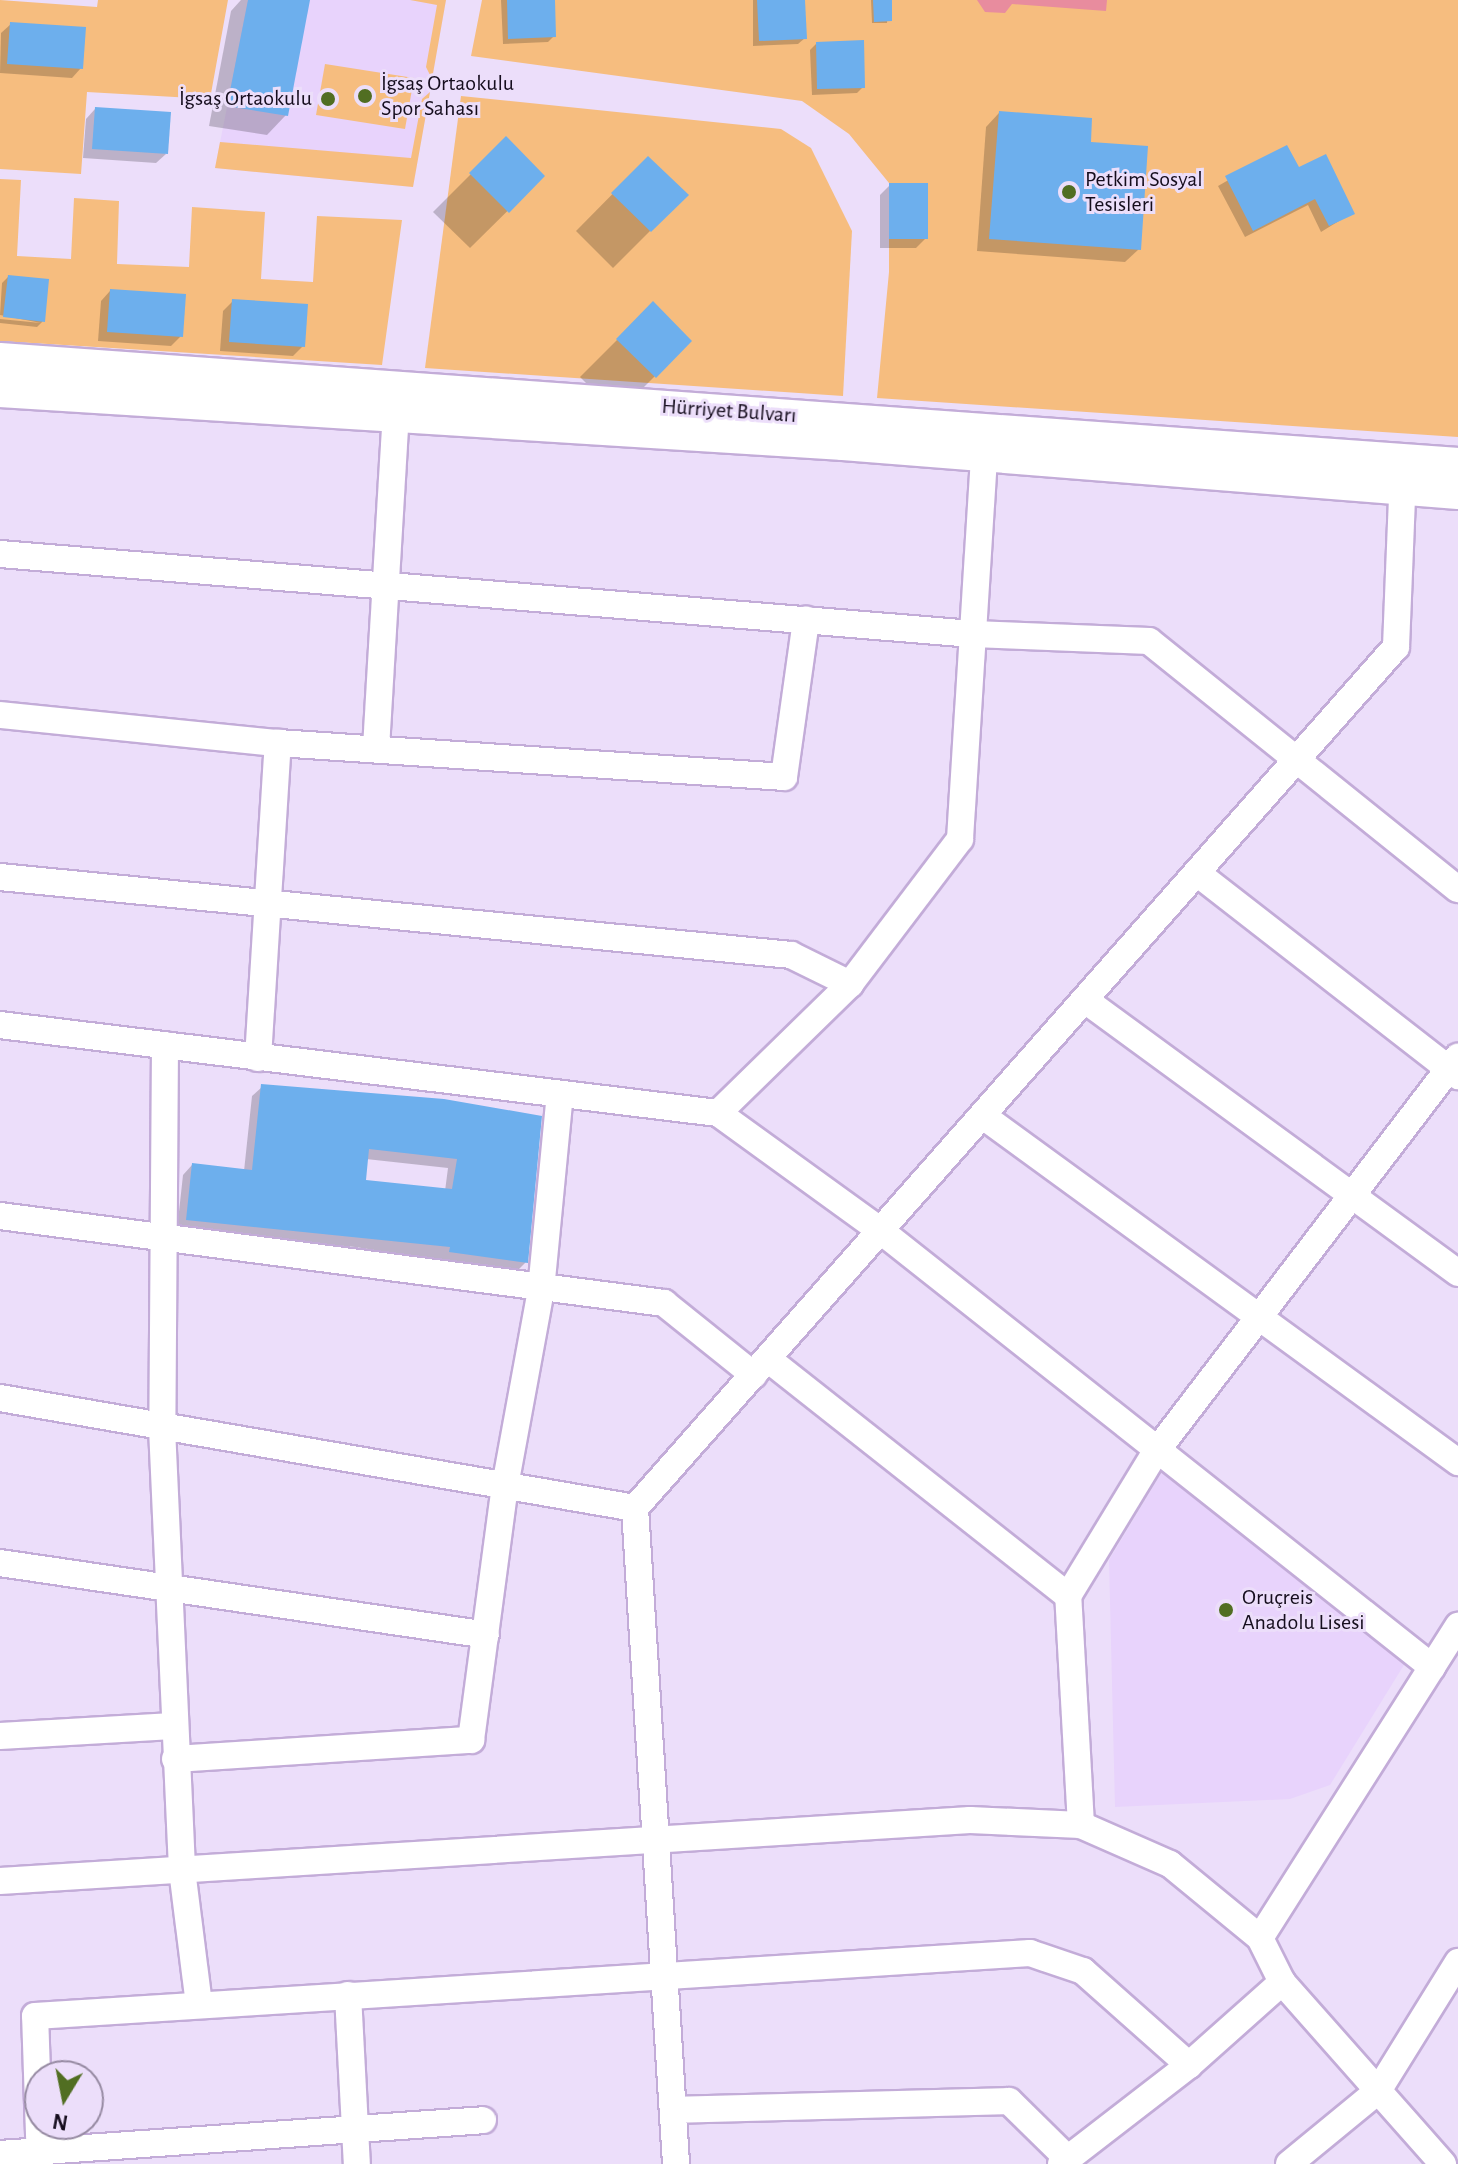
<!DOCTYPE html>
<html>
<head>
<meta charset="utf-8">
<style>
	body { margin:0 }
	#map { position:relative; width:1458px; height:2164px; overflow:hidden; background:#ecdefa; font-family:"Alegreya Sans",sans-serif }
	div>[style] { position:absolute }
	.built>* { inset:0; background:#e8d3fc }
	.green>* { inset:0; background:#f6bd7f }
	.water>* { inset:0; background:#e88c9e }
	.shadow>* { inset:0; background:#0003 }
	.building>* { inset:0; background:#6dafed }
	.roads { filter:drop-shadow(2px 0 #c3acd8) drop-shadow(-2px 0 #c3acd8) drop-shadow(0 2px #c3acd8) drop-shadow(0 -2px #c3acd8) }
	.minor>* { height:26px; margin:-13px; padding:0 13px; transform-origin:13px; border-radius:13px; background:#fff }
	.major>* { height:34px; margin:-17px; padding:0 17px; transform-origin:17px; border-radius:17px; background:#fff }
	.dots>* { width:22px; height:22px; translate:-50% -50%; box-sizing:border-box; border:4px solid #ecdefa; border-radius:50% }
	span { translate:-50% -50%; white-space:nowrap; text-align:center; line-height:1.15; -webkit-text-stroke:6px #ecdefa; paint-order:stroke }
	.poi-label { font-size:22px; color:#150d1d }
	.left { translate:0 -50%; text-align:left }
	.right { translate:-100% -50%; text-align:right }
	.street-label { font-size:22px; color:#150d1d }
	.north { position:absolute; left:24px; top:2060px; width:80px; height:80px; box-sizing:border-box; background:#ecdefa; border:2px solid #968aa2; border-radius:50%; rotate:190deg; font-size:22px; font-weight:700; line-height:32px; text-align:center; color:#150d1d }
	.north::after { content:''; display:block; margin:auto; width:28px; height:36px; background:#516e22; clip-path:polygon(50% 0,100% 100%,50% 72%,0 100%) }
</style>
</head>
<body>
<div id="map">
	<div class="built">
		<i style="clip-path:polygon(248px 0,446px 0,413px 187px,215px 168px)"></i>
		<i style="clip-path:polygon(1162px 1472px,1407px 1660px,1330px 1785px,1290px 1799px,1115px 1807px,1109px 1560px)"></i>
	</div>
	<div class="green">
		<i style="clip-path:polygon(0 0,97px 7px,98px 0,228px 0,210px 99px,87px 92px,81px 174px,0 169px)"></i>
		<i style="clip-path:polygon(410px 0,446px 0,432px 79px,426px 67px,437px 5px)"></i>
		<i style="clip-path:polygon(482px 0,1458px 0,1458px 437px,877px 398px,889px 272px,889px 183px,849px 134px,802px 101px,471px 56px)"></i>
		<i style="clip-path:polygon(325px 64px,414px 78px,405px 129px,316px 115px)"></i>
		<i style="clip-path:polygon(430px 92px,413px 187px,215px 168px,220px 142px,411px 158px,422px 99px)"></i>
		<i style="clip-path:polygon(461px 96px,781px 129px,811px 148px,852px 231px,843px 396px,425px 368px)"></i>
		<i style="clip-path:polygon(0 179px,21px 180px,17px 256px,71px 259px,74px 198px,119px 201px,117px 264px,189px 267px,192px 207px,265px 212px,261px 279px,313px 282px,317px 216px,402px 220px,382px 365px,0 341px)"></i>
	</div>
	<div class="water">
		<i style="clip-path:polygon(977px 0,1107px 0,1106px 11px,1012px 4px,1005px 13px,985px 12px)"></i>
	</div>
	<div class="shadow">
		<i style="clip-path:polygon(241px 0,301px 0,286px 115px,267px 135px,209px 126px,231px 11px)"></i>
		<i style="clip-path:polygon(501px 0,553px 0,554px 36px,548px 42px,503px 44px)"></i>
		<i style="clip-path:polygon(803px 0,805px 38px,798px 44px,753px 46px,753px 0)"></i>
		<i style="clip-path:polygon(871px 0,889px 0,887px 23px,872px 23px)"></i>
		<i style="clip-path:polygon(11px 24px,81px 68px,72px 78px,0 73px,1px 33px)"></i>
		<i style="clip-path:polygon(816px 44px,863px 87px,857px 93px,812px 95px,810px 50px)"></i>
		<i style="clip-path:polygon(95px 109px,166px 154px,156px 163px,83px 158px,86px 119px)"></i>
		<i style="clip-path:polygon(999px 113px,1089px 144px,1139px 249px,1125px 262px,977px 251px,986px 127px)"></i>
		<i style="clip-path:polygon(506px 139px,543px 176px,470px 248px,433px 212px)"></i>
		<i style="clip-path:polygon(1286px 147px,1298px 170px,1352px 213px,1321px 232px,1308px 205px,1245px 237px,1218px 186px)"></i>
		<i style="clip-path:polygon(648px 158px,686px 195px,613px 268px,576px 231px)"></i>
		<i style="clip-path:polygon(890px 185px,926px 238px,916px 248px,880px 248px,880px 195px)"></i>
		<i style="clip-path:polygon(8px 277px,43px 321px,37px 327px,0 323px,0 319px,41px 323px,0 315px,2px 283px)"></i>
		<i style="clip-path:polygon(110px 291px,181px 336px,171px 346px,98px 341px,101px 301px)"></i>
		<i style="clip-path:polygon(233px 301px,303px 346px,293px 356px,220px 351px,223px 311px)"></i>
		<i style="clip-path:polygon(653px 304px,690px 341px,617px 414px,580px 377px)"></i>
		<i style="clip-path:polygon(evenodd,262px 1087px,443px 1101px,526px 1262px,516px 1272px,355px 1247px,177px 1230px,183px 1175px,192px 1165px,244px 1171px,252px 1096px,262px 1087px,366px 1159px,448px 1168px,445px 1191px,364px 1182px,366px 1159px)"></i>
	</div>
	<div class="building">
		<i style="clip-path:polygon(248px 0,310px 0,288px 116px,227px 106px)"></i>
		<i style="clip-path:polygon(507px 0,555px 0,556px 37px,508px 39px)"></i>
		<i style="clip-path:polygon(757px 0,805px 0,807px 39px,759px 41px)"></i>
		<i style="clip-path:polygon(873px 0,892px 0,892px 21px,874px 22px)"></i>
		<i style="clip-path:polygon(10px 22px,86px 27px,83px 69px,7px 64px)"></i>
		<i style="clip-path:polygon(864px 40px,865px 88px,817px 89px,816px 42px)"></i>
		<i style="clip-path:polygon(95px 107px,171px 112px,168px 154px,92px 149px)"></i>
		<i style="clip-path:polygon(999px 111px,1092px 118px,1091px 142px,1148px 146px,1141px 250px,989px 239px)"></i>
		<i style="clip-path:polygon(506px 136px,545px 176px,509px 213px,469px 173px)"></i>
		<i style="clip-path:polygon(1287px 145px,1299px 167px,1326px 154px,1355px 214px,1329px 226px,1315px 199px,1253px 231px,1225px 176px)"></i>
		<i style="clip-path:polygon(648px 156px,689px 195px,651px 232px,611px 193px)"></i>
		<i style="clip-path:polygon(889px 183px,928px 183px,928px 239px,889px 239px)"></i>
		<i style="clip-path:polygon(8px 275px,49px 279px,45px 322px,3px 317px)"></i>
		<i style="clip-path:polygon(110px 289px,186px 294px,183px 337px,107px 332px)"></i>
		<i style="clip-path:polygon(232px 299px,308px 304px,305px 347px,229px 342px)"></i>
		<i style="clip-path:polygon(653px 301px,692px 341px,656px 378px,616px 339px)"></i>
		<i style="clip-path:polygon(evenodd,261px 1084px,444px 1099px,542px 1116px,528px 1263px,449px 1252px,450px 1247px,186px 1220px,192px 1163px,252px 1170px,261px 1084px,369px 1149px,457px 1159px,452px 1189px,366px 1180px,369px 1149px)"></i>
	</div>
	<div class="roads">
		<div class="minor">
			<i style="left:0;top:554px;width:977px;rotate:4.7deg"></i>
			<i style="left:974px;top:634px;width:175px;rotate:2.3deg"></i>
			<i style="left:1149px;top:641px;width:396px;rotate:38.8deg"></i>
			<i style="left:0;top:715px;width:279px;rotate:5.8deg"></i>
			<i style="left:278px;top:743px;width:507px;rotate:3.84deg"></i>
			<i style="left:784px;top:777px;width:159px;rotate:-82deg"></i>
			<i style="left:376px;top:748px;width:353px;rotate:-86.6deg"></i>
			<i style="left:1197px;top:873px;width:331px;rotate:37.9deg"></i>
			<i style="left:0;top:877px;width:795px;rotate:5.63deg"></i>
			<i style="left:791px;top:955px;width:66px;rotate:26.2deg"></i>
			<i style="left:1085px;top:1000px;width:462px;rotate:36.2deg"></i>
			<i style="left:0;top:1025px;width:723px;rotate:6.99deg"></i>
			<i style="left:718px;top:1113px;width:201px;rotate:35.9deg"></i>
			<i style="left:881px;top:1231px;width:703px;rotate:38.35deg"></i>
			<i style="left:165px;top:1045px;width:383px;rotate:90.4deg"></i>
			<i style="left:162px;top:1428px;width:442px;rotate:87.4deg"></i>
			<i style="left:182px;top:1870px;width:135px;rotate:82.8deg"></i>
			<i style="left:258px;top:1058px;width:316px;rotate:-86.4deg"></i>
			<i style="left:718px;top:1113px;width:185px;rotate:-44.3deg"></i>
			<i style="left:850px;top:984px;width:182px;rotate:-52.8deg"></i>
			<i style="left:960px;top:839px;width:386px;rotate:-86.4deg"></i>
			<i style="left:983px;top:1116px;width:588px;rotate:36.07deg"></i>
			<i style="left:0;top:1216px;width:670px;rotate:7.46deg"></i>
			<i style="left:664px;top:1303px;width:115px;rotate:38.7deg"></i>
			<i style="left:768px;top:1359px;width:382px;rotate:38.3deg"></i>
			<i style="left:0;top:1398px;width:644px;rotate:9.83deg"></i>
			<i style="left:635px;top:1508px;width:1149px;rotate:-48.53deg"></i>
			<i style="left:1396px;top:647px;width:175px;rotate:-87.7deg"></i>
			<i style="left:635px;top:1508px;width:657px;rotate:86.42deg"></i>
			<i style="left:0;top:1563px;width:491px;rotate:8.4deg"></i>
			<i style="left:0;top:1736px;width:173px;rotate:-3.3deg"></i>
			<i style="left:175px;top:1759px;width:297px;rotate:-3.7deg"></i>
			<i style="left:471px;top:1740px;width:256px;rotate:-82.4deg"></i>
			<i style="left:505px;top:1486px;width:199px;rotate:-79.6deg"></i>
			<i style="left:541px;top:1290px;width:197px;rotate:-84.5deg"></i>
			<i style="left:1081px;top:1825px;width:229px;rotate:-93.2deg"></i>
			<i style="left:1068px;top:1596px;width:167px;rotate:-58.7deg"></i>
			<i style="left:1155px;top:1453px;width:499px;rotate:-52.6deg"></i>
			<i style="left:0;top:1881px;width:972px;rotate:-3.6deg"></i>
			<i style="left:970px;top:1820px;width:111px;rotate:2.6deg"></i>
			<i style="left:1081px;top:1825px;width:97px;rotate:23.7deg"></i>
			<i style="left:1170px;top:1864px;width:117px;rotate:39.4deg"></i>
			<i style="left:1260px;top:1938px;width:49px;rotate:63.4deg"></i>
			<i style="left:1282px;top:1982px;width:243px;rotate:48.5deg"></i>
			<i style="left:1260px;top:1938px;width:370px;rotate:-57.6deg"></i>
			<i style="left:348px;top:1995px;width:169px;rotate:87deg"></i>
			<i style="left:673px;top:2110px;width:336px;rotate:-1.5deg"></i>
			<i style="left:1009px;top:2101px;width:83px;rotate:44.5deg"></i>
			<i style="left:0;top:2154px;width:484px;rotate:-4deg"></i>
			<i style="left:40px;top:2164px;width:148px;rotate:-91.9deg"></i>
			<i style="left:35px;top:2016px;width:997px;rotate:-3.62deg"></i>
			<i style="left:1030px;top:1953px;width:56px;rotate:18.8deg"></i>
			<i style="left:1083px;top:1971px;width:142px;rotate:41.6deg"></i>
			<i style="left:1061px;top:2164px;width:162px;rotate:-37.7deg"></i>
			<i style="left:1189px;top:2065px;width:125px;rotate:-41.7deg"></i>
			<i style="left:1289px;top:2164px;width:115px;rotate:-39.4deg"></i>
			<i style="left:1378px;top:2091px;width:152px;rotate:-58.2deg"></i>
		</div>
		<div class="major">
			<i style="left:0;top:360px;width:1462px;rotate:4.12deg"></i>
			<i style="left:0;top:390px;width:845px;rotate:3.6deg"></i>
			<i style="left:843px;top:443px;width:617px;rotate:4.56deg"></i>
		</div>
	</div>
	<div class="dots">
		<i style="left:365px;top:96px;background:#516e22"></i>
		<i style="left:328px;top:99px;background:#516e22"></i>
		<i style="left:1069px;top:192px;background:#516e22"></i>
		<i style="left:1226px;top:1610px;background:#516e22"></i>
	</div>
	<div class="poi-label">
		<span class="left" style="left:381px;top:96px">İgsaş Ortaokulu<br>Spor Sahası</span>
		<span class="right" style="left:312px;top:99px">İgsaş Ortaokulu</span>
		<span class="left" style="left:1085px;top:192px">Petkim Sosyal<br>Tesisleri</span>
		<span class="left" style="left:1242px;top:1610px">Oruçreis<br>Anadolu Lisesi</span>
	</div>
	<div class="street-label">
		<span style="left:729px;top:411px;rotate:4deg">Hürriyet Bulvarı</span>
	</div>
	<div class="north">N</div>
</div>
</body>
</html>
